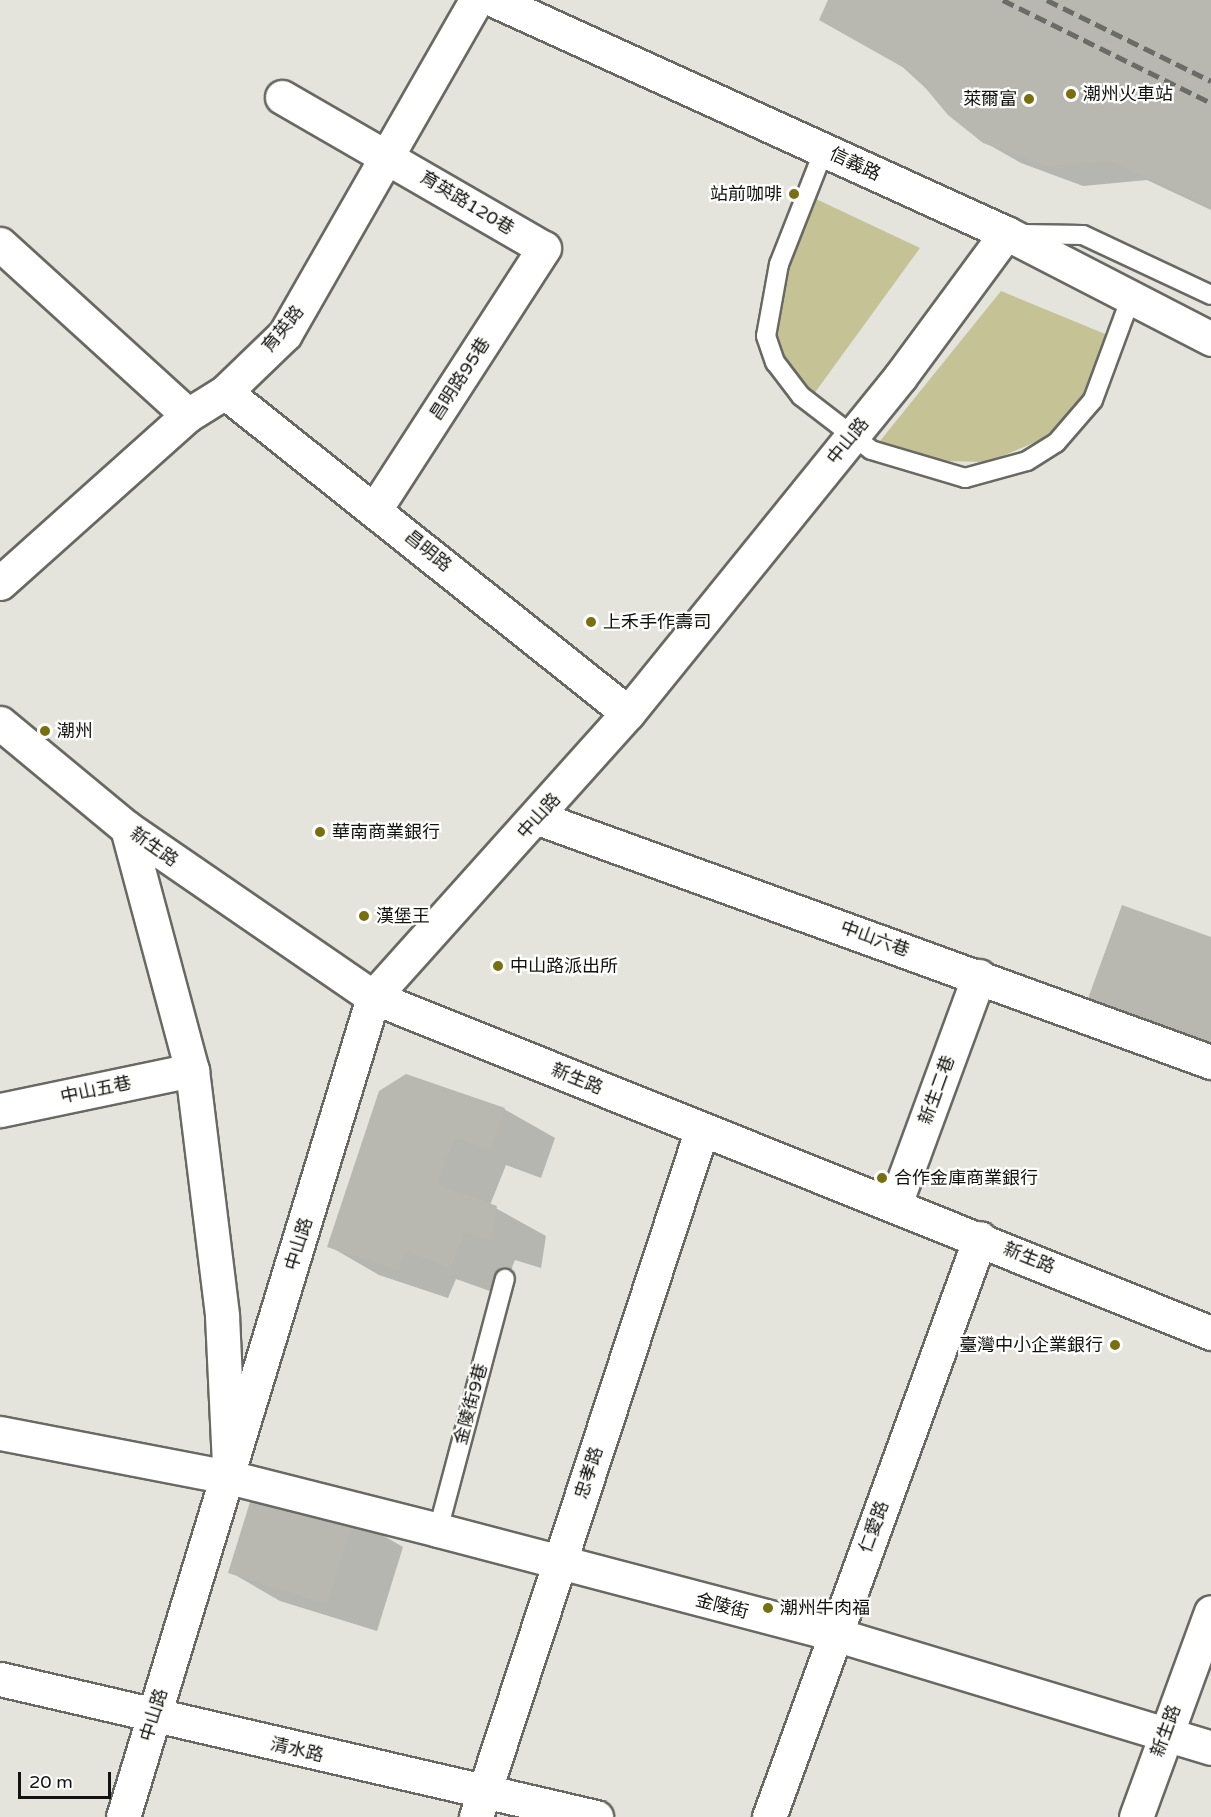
<!DOCTYPE html>
<html>
<head>
<meta charset="utf-8">
<style>
	body { margin:0 }
	#map { position:relative; width:1211px; height:1817px; overflow:hidden; background:#e4e4dd; font-family:"Varela Round","Noto Sans TC",sans-serif }
	div>[style] { position:absolute }
	.green>* { inset:0; background:#c5c295 }
	.shadow>* { inset:0; background:#0003 }
	.building>* { inset:0; background:#b8b8b1 }
	.roads { filter:drop-shadow(2px 0 #696963) drop-shadow(-2px 0 #696963) drop-shadow(0 2px #696963) drop-shadow(0 -2px #696963) }
	.service>* { height:18px; margin:-9px; padding:0 9px; transform-origin:9px; border-radius:9px; background:#fff }
	.minor>* { height:33px; margin:-16.5px; padding:0 16.5px; transform-origin:16.5px; border-radius:16.5px; background:#fff }
	.tertiary>* { height:33px; margin:-16.5px; padding:0 16.5px; transform-origin:16.5px; border-radius:16.5px; background:#fff }
	.secondary>* { height:33px; margin:-16.5px; padding:0 16.5px; transform-origin:16.5px; border-radius:16.5px; background:#fff }
	.rail>* { height:4.5px; margin-top:-2.25px; transform-origin:0; background:repeating-linear-gradient(90deg,#6b6b67 0 12px,transparent 0 18px) }
	.dots>* { width:16px; height:16px; translate:-50% -50%; box-sizing:border-box; border:3px solid #fffffe; border-radius:50% }
	span { translate:-50% -50%; white-space:nowrap; text-align:center; line-height:1.15; -webkit-text-stroke:4.5px #fffffe; paint-order:stroke }
	.poi-label { font-size:18px; color:#121210 }
	.left { translate:0 -50%; text-align:left }
	.right { translate:-100% -50%; text-align:right }
	.street-label { font-size:18px; color:#121210 }
	.scale { position:absolute; left:18px; top:1772px; width:93px; height:27px; box-sizing:border-box; border:3px solid #121210; border-top:0; padding-left:8px; font-size:18px; line-height:21px; white-space:nowrap; color:#121210; -webkit-text-stroke:4px #fffffe; paint-order:stroke }
</style>
</head>
<body>
<div id="map">
	<div class="green">
		<i style="clip-path:polygon(816px 199px,920px 248px,811px 398px,787px 370px,773px 335px,781px 282px)"></i>
		<i style="clip-path:polygon(1001px 291px,1110px 336px,1075px 414px,1038px 441px,988px 462px,942px 461px,880px 441px)"></i>
	</div>
	<div class="shadow">
		<i style="clip-path:polygon(830px 0,1211px 0,1211px 210px,1147px 180px,1083px 186px,1021px 163px,984px 142px)"></i>
		<i style="clip-path:polygon(380px 1092px,504px 1109px,555px 1138px,541px 1178px,506px 1165px,490px 1205px,546px 1236px,541px 1268px,515px 1260px,501px 1295px,456px 1279px,448px 1298px,379px 1275px,329px 1246px)"></i>
		<i style="clip-path:polygon(353px 1518px,403px 1547px,377px 1631px,280px 1601px,230px 1572px)"></i>
	</div>
	<div class="building">
		<i style="clip-path:polygon(828px 0,1211px 0,1211px 207px,1110px 161px,1046px 166px,983px 143px,948px 115px,913px 73px,819px 20px)"></i>
		<i style="clip-path:polygon(1122px 905px,1211px 937px,1211px 1062px,1082px 1015px)"></i>
		<i style="clip-path:polygon(406px 1074px,505px 1108px,490px 1150px,455px 1138px,437px 1184px,497px 1206px,491px 1240px,465px 1232px,450px 1268px,406px 1251px,398px 1270px,327px 1247px,379px 1091px)"></i>
		<i style="clip-path:polygon(270px 1491px,354px 1517px,327px 1604px,228px 1573px,250px 1502px)"></i>
	</div>
	<div class="roads">
		<div class="service">
			<i style="left:824px;top:150px;width:123px;rotate:111.5deg"></i>
			<i style="left:779px;top:264px;width:73px;rotate:100.2deg"></i>
			<i style="left:766px;top:336px;width:28px;rotate:71deg"></i>
			<i style="left:775px;top:362px;width:43px;rotate:52.6deg"></i>
			<i style="left:801px;top:396px;width:88px;rotate:37.6deg"></i>
			<i style="left:871px;top:450px;width:98px;rotate:16.6deg"></i>
			<i style="left:965px;top:478px;width:64px;rotate:-15.3deg"></i>
			<i style="left:1027px;top:461px;width:34px;rotate:-32deg"></i>
			<i style="left:1056px;top:443px;width:57px;rotate:-49.3deg"></i>
			<i style="left:1093px;top:400px;width:110px;rotate:-69.7deg"></i>
			<i style="left:1020px;top:234px;width:63px;rotate:0.9deg"></i>
			<i style="left:1083px;top:235px;width:141px;rotate:25.1deg"></i>
			<i style="left:438px;top:1530px;width:260px;rotate:-75.1deg"></i>
		</div>
		<div class="minor">
			<i style="left:494px;top:0;width:563px;rotate:24.47deg"></i>
			<i style="left:282px;top:97px;width:302px;rotate:30deg"></i>
			<i style="left:544px;top:248px;width:311px;rotate:122.9deg"></i>
			<i style="left:0;top:244px;width:254px;rotate:42.3deg"></i>
			<i style="left:225px;top:392px;width:515px;rotate:38.54deg"></i>
			<i style="left:0;top:583px;width:252px;rotate:-41.8deg"></i>
			<i style="left:188px;top:415px;width:44px;rotate:-31.9deg"></i>
			<i style="left:225px;top:392px;width:83px;rotate:-44deg"></i>
			<i style="left:285px;top:334px;width:385px;rotate:-60.2deg"></i>
			<i style="left:538px;top:818px;width:716px;rotate:19.93deg"></i>
			<i style="left:127px;top:828px;width:251px;rotate:75deg"></i>
			<i style="left:192px;top:1070px;width:248px;rotate:83deg"></i>
			<i style="left:222px;top:1316px;width:150px;rotate:87.3deg"></i>
			<i style="left:0;top:1110px;width:196px;rotate:-11.8deg"></i>
			<i style="left:895px;top:1204px;width:243px;rotate:-69.8deg"></i>
			<i style="left:0;top:1433px;width:233px;rotate:10.9deg"></i>
			<i style="left:229px;top:1477px;width:216px;rotate:14.2deg"></i>
			<i style="left:438px;top:1530px;width:409px;rotate:14.7deg"></i>
			<i style="left:834px;top:1634px;width:394px;rotate:16.8deg"></i>
			<i style="left:0;top:1679px;width:612px;rotate:13.04deg"></i>
			<i style="left:476px;top:1817px;width:724px;rotate:-71.82deg"></i>
			<i style="left:769px;top:1817px;width:616px;rotate:-69.98deg"></i>
		</div>
		<div class="tertiary">
			<i style="left:373px;top:997px;width:382px;rotate:-48.1deg"></i>
			<i style="left:628px;top:713px;width:432px;rotate:-51deg"></i>
			<i style="left:900px;top:377px;width:179px;rotate:-53.6deg"></i>
			<i style="left:1006px;top:233px;width:231px;rotate:27.3deg"></i>
		</div>
		<div class="secondary">
			<i style="left:0;top:723px;width:165px;rotate:39.6deg"></i>
			<i style="left:127px;top:828px;width:298px;rotate:34.5deg"></i>
			<i style="left:373px;top:997px;width:903px;rotate:21.85deg"></i>
			<i style="left:123px;top:1817px;width:857px;rotate:-73.04deg"></i>
			<i style="left:1136px;top:1817px;width:218px;rotate:-69.9deg"></i>
		</div>
	</div>
	<div class="rail">
		<i style="left:1003px;top:0;width:232px;rotate:26.3deg"></i>
		<i style="left:1047px;top:0;width:183px;rotate:26.3deg"></i>
	</div>
	<div class="dots">
		<i style="left:1071px;top:94px;background:#787010"></i>
		<i style="left:1029px;top:99px;background:#787010"></i>
		<i style="left:794px;top:194px;background:#787010"></i>
		<i style="left:591px;top:622px;background:#787010"></i>
		<i style="left:45px;top:731px;background:#787010"></i>
		<i style="left:320px;top:832px;background:#787010"></i>
		<i style="left:364px;top:916px;background:#787010"></i>
		<i style="left:498px;top:966px;background:#787010"></i>
		<i style="left:882px;top:1178px;background:#787010"></i>
		<i style="left:1115px;top:1345px;background:#787010"></i>
		<i style="left:768px;top:1608px;background:#787010"></i>
	</div>
	<div class="poi-label">
		<span class="left" style="left:1083px;top:94px">潮州火車站</span>
		<span class="right" style="left:1017px;top:99px">萊爾富</span>
		<span class="right" style="left:782px;top:194px">站前咖啡</span>
		<span class="left" style="left:603px;top:622px">上禾手作壽司</span>
		<span class="left" style="left:57px;top:731px">潮州</span>
		<span class="left" style="left:332px;top:832px">華南商業銀行</span>
		<span class="left" style="left:376px;top:916px">漢堡王</span>
		<span class="left" style="left:510px;top:966px">中山路派出所</span>
		<span class="left" style="left:894px;top:1178px">合作金庫商業銀行</span>
		<span class="right" style="left:1103px;top:1345px">臺灣中小企業銀行</span>
		<span class="left" style="left:780px;top:1608px">潮州牛肉福</span>
	</div>
	<div class="street-label">
		<span style="left:855px;top:164px;rotate:25deg">信義路</span>
		<span style="left:467px;top:203px;rotate:31deg">育英路120巷</span>
		<span style="left:283px;top:329px;rotate:-51deg">育英路</span>
		<span style="left:460px;top:379px;rotate:-57deg">昌明路95巷</span>
		<span style="left:848px;top:441px;rotate:-51deg">中山路</span>
		<span style="left:428px;top:551px;rotate:39deg">昌明路</span>
		<span style="left:539px;top:816px;rotate:-48deg">中山路</span>
		<span style="left:154px;top:847px;rotate:35deg">新生路</span>
		<span style="left:875px;top:939px;rotate:20deg">中山六巷</span>
		<span style="left:577px;top:1079px;rotate:22deg">新生路</span>
		<span style="left:96px;top:1090px;rotate:-12deg">中山五巷</span>
		<span style="left:937px;top:1090px;rotate:-70deg">新生二巷</span>
		<span style="left:299px;top:1244px;rotate:-73deg">中山路</span>
		<span style="left:1029px;top:1258px;rotate:22deg">新生路</span>
		<span style="left:471px;top:1404px;rotate:-75deg">金陵街9巷</span>
		<span style="left:589px;top:1473px;rotate:-72deg">忠孝路</span>
		<span style="left:874px;top:1527px;rotate:-70deg">仁愛路</span>
		<span style="left:722px;top:1606px;rotate:14deg">金陵街</span>
		<span style="left:154px;top:1715px;rotate:-73deg">中山路</span>
		<span style="left:1166px;top:1731px;rotate:-70deg">新生路</span>
		<span style="left:297px;top:1750px;rotate:13deg">清水路</span>
	</div>
	<div class="scale">20 m</div>
</div>
</body>
</html>
